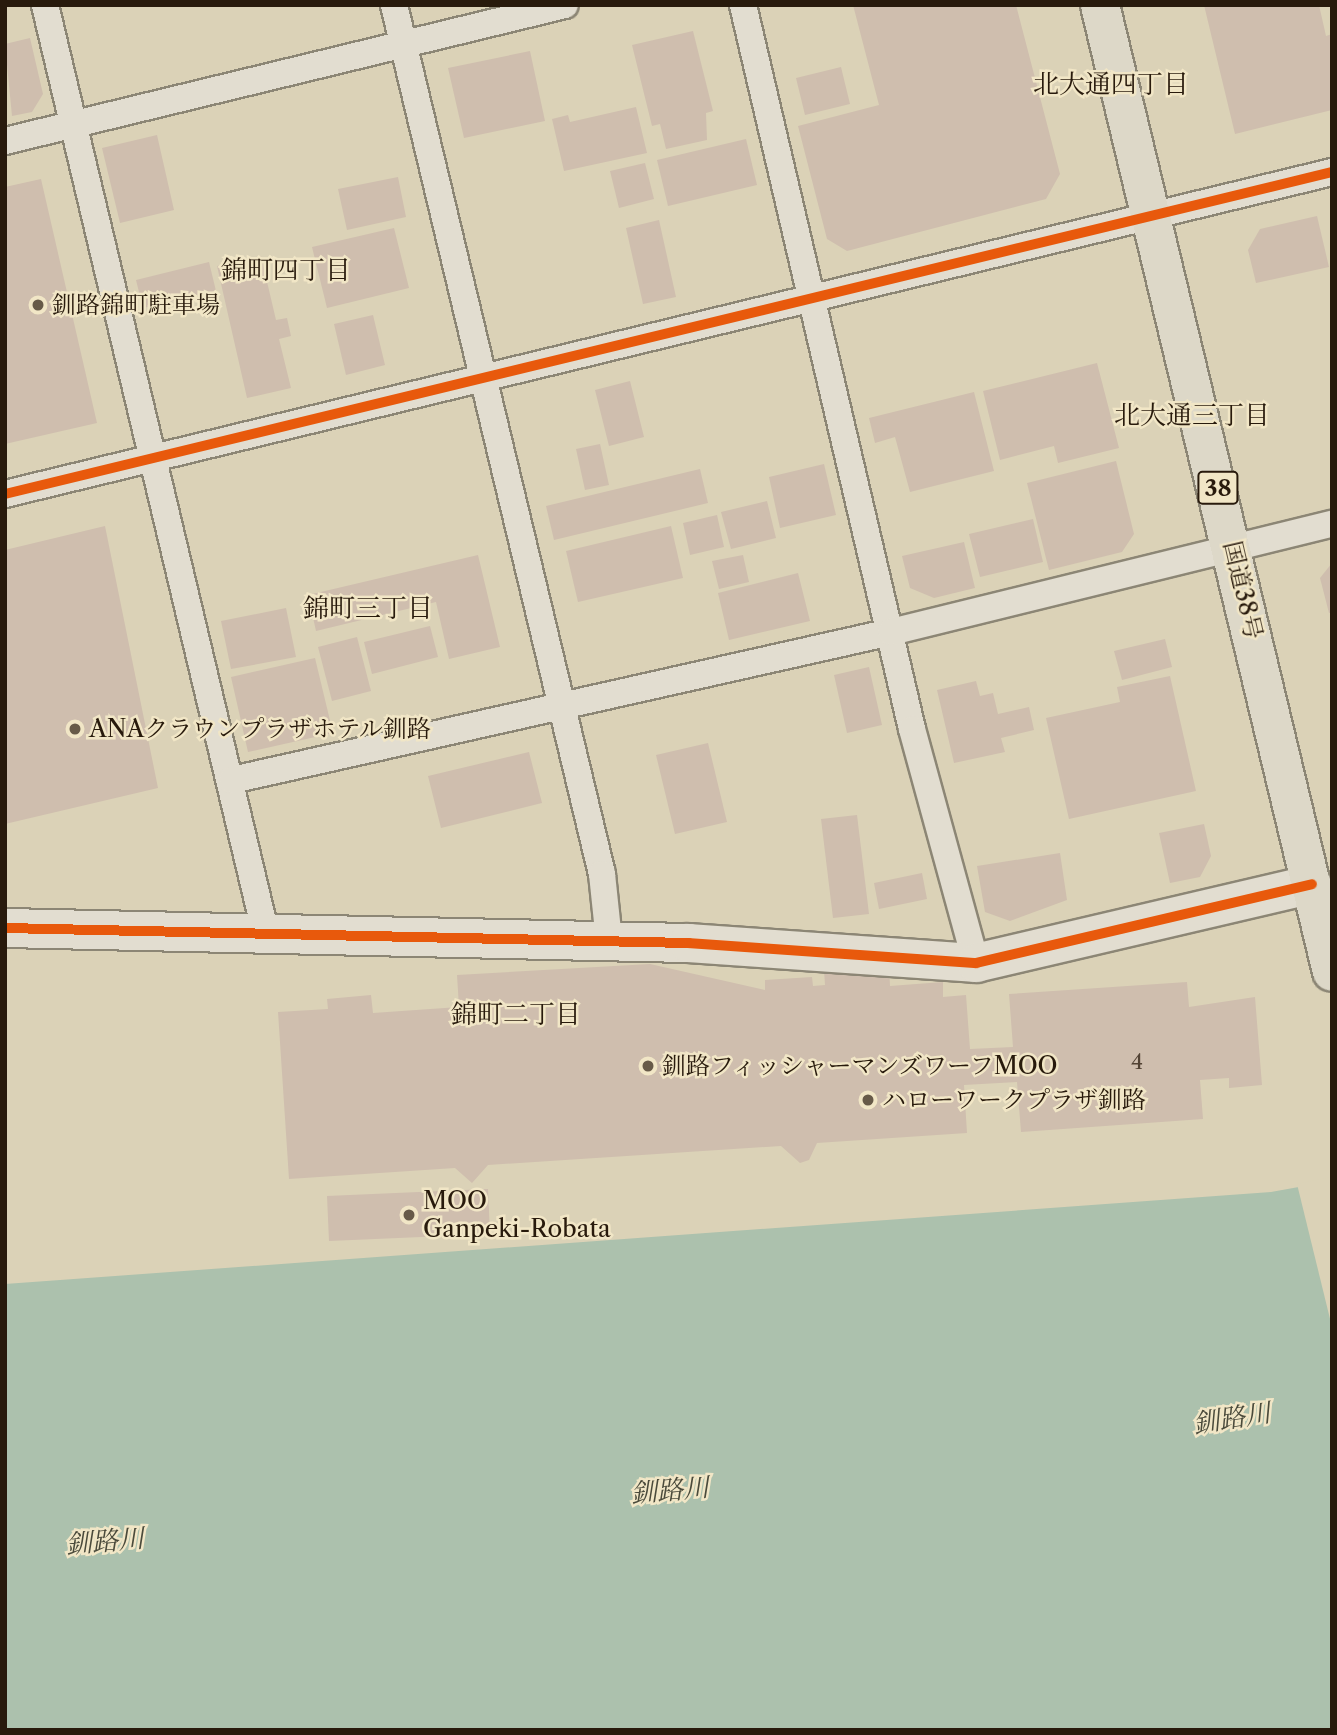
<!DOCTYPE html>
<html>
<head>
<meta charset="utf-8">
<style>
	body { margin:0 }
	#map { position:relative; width:1337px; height:1735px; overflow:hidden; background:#dbd2b7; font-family:"Libre Caslon Text","Noto Serif JP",serif }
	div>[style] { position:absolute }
	.water>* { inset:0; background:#acc1ad }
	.pier>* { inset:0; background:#dbd2b7 }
	.building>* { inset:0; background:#cfbeae }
	.roads { filter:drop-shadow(2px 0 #8c8675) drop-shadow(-2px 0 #8c8675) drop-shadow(0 2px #8c8675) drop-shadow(0 -2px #8c8675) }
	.street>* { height:26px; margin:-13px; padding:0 13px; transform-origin:13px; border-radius:13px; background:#e2ddd0 }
	.secondary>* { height:38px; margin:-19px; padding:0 19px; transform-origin:19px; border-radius:19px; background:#e2ddd0 }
	.highway>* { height:38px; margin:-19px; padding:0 19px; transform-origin:19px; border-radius:19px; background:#ddd8c8 }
	.cycleway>* { height:10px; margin:-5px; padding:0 5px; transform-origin:5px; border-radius:5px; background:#e8590c }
	.dots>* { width:19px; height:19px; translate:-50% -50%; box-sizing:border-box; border:4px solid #f1e6c6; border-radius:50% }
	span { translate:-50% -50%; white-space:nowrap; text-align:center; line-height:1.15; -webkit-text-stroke:5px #f1e6c6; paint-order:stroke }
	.number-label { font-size:21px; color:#524334 }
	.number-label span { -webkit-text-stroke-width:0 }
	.shield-label span { padding:2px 5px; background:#f1e6c6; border:2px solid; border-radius:5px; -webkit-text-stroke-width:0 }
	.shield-label { font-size:23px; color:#281a0c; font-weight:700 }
	.poi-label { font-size:24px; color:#281a0c }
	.left { translate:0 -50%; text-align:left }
	.street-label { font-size:24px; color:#281a0c }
	.neighbourhood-label { font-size:26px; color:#281a0c }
	.water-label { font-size:26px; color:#4a4a3b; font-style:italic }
	.frame { position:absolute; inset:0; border:7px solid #281a0c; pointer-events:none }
</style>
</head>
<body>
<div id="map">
	<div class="water">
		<i style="clip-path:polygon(1332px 1181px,1332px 1730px,5px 1730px,5px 1284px,1271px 1192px)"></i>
	</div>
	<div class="pier">
		<i style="clip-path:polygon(1332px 1177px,1332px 1327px,1297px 1184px)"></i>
	</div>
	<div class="building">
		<i style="clip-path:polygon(853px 5px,1016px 5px,1060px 174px,1046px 199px,847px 251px,827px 239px,798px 126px,879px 105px)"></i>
		<i style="clip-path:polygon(1204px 5px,1319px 5px,1326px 36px,1332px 34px,1332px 110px,1235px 134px)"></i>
		<i style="clip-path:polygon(693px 31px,713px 111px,706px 113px,707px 140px,666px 149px,660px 124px,652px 126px,632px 45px)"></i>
		<i style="clip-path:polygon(30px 38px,43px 94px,32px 112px,12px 116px,5px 44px)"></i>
		<i style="clip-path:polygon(530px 51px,545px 121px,464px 138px,448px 68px)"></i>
		<i style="clip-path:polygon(841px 67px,850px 104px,805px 115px,796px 78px)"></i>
		<i style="clip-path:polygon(636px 107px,647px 153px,564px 171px,552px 119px,568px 115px,570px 122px)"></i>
		<i style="clip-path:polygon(157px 135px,174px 210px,120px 223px,102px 148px)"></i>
		<i style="clip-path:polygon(746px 139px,757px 185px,668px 206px,657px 160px)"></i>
		<i style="clip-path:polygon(645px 163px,654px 199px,619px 208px,610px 171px)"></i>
		<i style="clip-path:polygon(398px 177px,406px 217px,347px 230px,338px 189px)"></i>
		<i style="clip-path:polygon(41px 179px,97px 423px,5px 444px,5px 187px)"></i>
		<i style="clip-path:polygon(1317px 216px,1329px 267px,1256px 283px,1248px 250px,1260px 229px)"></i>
		<i style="clip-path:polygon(659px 220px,676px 297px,643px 304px,626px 228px)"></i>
		<i style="clip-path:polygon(394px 228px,409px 288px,327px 308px,312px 247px)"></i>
		<i style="clip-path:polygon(261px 256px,276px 320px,287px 318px,291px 336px,279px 339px,291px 388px,247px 398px,217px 266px)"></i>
		<i style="clip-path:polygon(209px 262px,216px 291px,143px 308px,136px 280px)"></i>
		<i style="clip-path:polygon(373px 315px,385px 365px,346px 375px,334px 324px)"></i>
		<i style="clip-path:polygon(1097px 363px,1119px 448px,1058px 463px,1054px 446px,1000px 460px,983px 391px)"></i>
		<i style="clip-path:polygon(630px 381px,644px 437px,609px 446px,595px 390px)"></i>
		<i style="clip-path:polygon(974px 392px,994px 471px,910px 492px,895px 437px,875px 443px,869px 418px)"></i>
		<i style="clip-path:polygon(600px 444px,609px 485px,585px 490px,576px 449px)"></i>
		<i style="clip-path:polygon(1116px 461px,1134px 534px,1122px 552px,1049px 570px,1027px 483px)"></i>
		<i style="clip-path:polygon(824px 464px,836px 515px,780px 528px,769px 477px)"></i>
		<i style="clip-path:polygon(700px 469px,708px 503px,554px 540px,546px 506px)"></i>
		<i style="clip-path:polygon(767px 501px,776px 538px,731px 549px,721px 512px)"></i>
		<i style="clip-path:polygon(717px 515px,724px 547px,690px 555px,683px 523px)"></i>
		<i style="clip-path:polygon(1033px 519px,1043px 562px,980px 577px,969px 534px)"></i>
		<i style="clip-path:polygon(105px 526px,158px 788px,5px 824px,5px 550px)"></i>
		<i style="clip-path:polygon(671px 526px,683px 578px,578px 602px,566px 551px)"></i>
		<i style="clip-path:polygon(964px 542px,975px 588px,934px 598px,910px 588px,902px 556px)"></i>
		<i style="clip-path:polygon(478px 555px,500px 647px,449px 659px,436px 602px,316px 631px,308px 595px)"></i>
		<i style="clip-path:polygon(743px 555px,749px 582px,719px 589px,712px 561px)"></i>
		<i style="clip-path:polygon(1332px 563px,1332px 612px,1329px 613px,1320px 578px)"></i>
		<i style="clip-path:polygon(798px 573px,810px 621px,729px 640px,718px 593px)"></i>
		<i style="clip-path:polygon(286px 608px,296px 657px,231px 669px,221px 621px)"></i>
		<i style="clip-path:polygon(430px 626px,438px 657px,372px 674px,364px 642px)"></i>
		<i style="clip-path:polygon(357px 637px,371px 691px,332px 701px,318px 647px)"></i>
		<i style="clip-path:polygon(1165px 639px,1172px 667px,1122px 680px,1114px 651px)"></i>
		<i style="clip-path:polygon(315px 658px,333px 733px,248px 752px,231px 677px)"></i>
		<i style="clip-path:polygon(869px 667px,882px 725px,847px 733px,834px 675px)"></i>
		<i style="clip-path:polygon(1170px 676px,1196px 791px,1069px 819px,1046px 718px,1120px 702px,1117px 687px)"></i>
		<i style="clip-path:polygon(976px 681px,980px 696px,993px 693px,998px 714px,1029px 707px,1034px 730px,1001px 738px,1005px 752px,954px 763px,937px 690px)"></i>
		<i style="clip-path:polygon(708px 743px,727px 822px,675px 834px,656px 755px)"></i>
		<i style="clip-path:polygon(529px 752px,542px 803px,441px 828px,428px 776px)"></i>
		<i style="clip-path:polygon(857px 815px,869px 914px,833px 918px,821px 819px)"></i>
		<i style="clip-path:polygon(1204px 824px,1211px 856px,1200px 877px,1170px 883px,1159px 833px)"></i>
		<i style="clip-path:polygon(1060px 853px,1067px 900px,1010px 921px,985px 912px,977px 866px)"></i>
		<i style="clip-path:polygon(922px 873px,927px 899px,879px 909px,874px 883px)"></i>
		<i style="clip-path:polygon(650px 964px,765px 990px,765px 980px,812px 977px,813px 986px,825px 985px,824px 970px,889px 966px,890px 986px,943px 982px,943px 997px,966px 995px,970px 1049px,1013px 1047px,1009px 994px,1187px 982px,1189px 1007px,1255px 997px,1262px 1085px,1229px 1088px,1229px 1078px,1200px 1080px,1203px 1119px,1021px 1132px,1017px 1082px,964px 1085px,967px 1133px,817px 1143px,809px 1160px,800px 1163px,781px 1146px,488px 1165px,472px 1183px,455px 1168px,289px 1179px,278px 1012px,328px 1009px,327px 999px,371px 995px,373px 1013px,459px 1007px,457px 975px)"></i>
		<i style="clip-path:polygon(488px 1189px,490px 1234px,329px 1241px,327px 1196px)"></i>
	</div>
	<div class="roads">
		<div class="street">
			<i style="left:45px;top:5px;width:956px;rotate:76.63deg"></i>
			<i style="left:394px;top:5px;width:894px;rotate:76.54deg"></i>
			<i style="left:602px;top:874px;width:67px;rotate:84deg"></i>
			<i style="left:743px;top:5px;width:743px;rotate:76.86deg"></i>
			<i style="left:912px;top:729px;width:243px;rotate:74.7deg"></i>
			<i style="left:5px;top:141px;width:576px;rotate:-13.65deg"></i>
			<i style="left:5px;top:494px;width:1366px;rotate:-13.64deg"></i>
			<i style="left:232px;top:780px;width:675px;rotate:-12.66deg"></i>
			<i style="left:891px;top:632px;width:454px;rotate:-13.8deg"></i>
		</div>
		<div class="secondary">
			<i style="left:5px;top:928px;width:684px;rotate:1.26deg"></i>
			<i style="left:689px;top:943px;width:288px;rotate:4deg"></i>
			<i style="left:976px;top:963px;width:345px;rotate:-13.2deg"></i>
		</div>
		<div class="highway">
			<i style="left:1100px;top:5px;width:994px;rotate:76.51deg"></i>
		</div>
	</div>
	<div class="cycleway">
		<i style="left:5px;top:494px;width:1366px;rotate:-13.64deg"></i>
		<i style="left:5px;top:928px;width:684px;rotate:1.26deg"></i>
		<i style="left:689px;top:943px;width:288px;rotate:4deg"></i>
		<i style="left:976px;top:963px;width:345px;rotate:-13.2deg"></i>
	</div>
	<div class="dots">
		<i style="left:38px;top:305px;background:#675a48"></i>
		<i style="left:75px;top:729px;background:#675a48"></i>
		<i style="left:648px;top:1066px;background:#675a48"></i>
		<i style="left:868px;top:1100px;background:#675a48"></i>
		<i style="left:409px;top:1215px;background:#675a48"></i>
	</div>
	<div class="number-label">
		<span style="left:1137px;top:1062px">4</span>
	</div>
	<div class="shield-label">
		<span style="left:1218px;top:488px">38</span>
	</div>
	<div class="poi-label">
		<span class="left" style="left:52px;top:305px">釧路錦町駐車場</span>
		<span class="left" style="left:89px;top:729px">ANAクラウンプラザホテル釧路</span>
		<span class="left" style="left:662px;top:1066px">釧路フィッシャーマンズワーフMOO</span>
		<span class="left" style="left:882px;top:1100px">ハローワークプラザ釧路</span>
		<span class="left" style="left:423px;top:1215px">MOO<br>Ganpeki-Robata</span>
	</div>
	<div class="street-label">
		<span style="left:1243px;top:590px;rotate:77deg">国道38号</span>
	</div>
	<div class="neighbourhood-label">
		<span style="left:1111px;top:85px">北大通四丁目</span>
		<span style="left:286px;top:271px">錦町四丁目</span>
		<span style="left:1192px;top:416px">北大通三丁目</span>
		<span style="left:368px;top:609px">錦町三丁目</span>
		<span style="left:516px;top:1015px">錦町二丁目</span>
	</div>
	<div class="water-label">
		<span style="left:1232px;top:1419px;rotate:-9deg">釧路川</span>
		<span style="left:670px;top:1491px;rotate:-5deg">釧路川</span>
		<span style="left:105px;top:1542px;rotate:-5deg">釧路川</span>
	</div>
	<div class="frame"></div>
</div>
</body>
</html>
